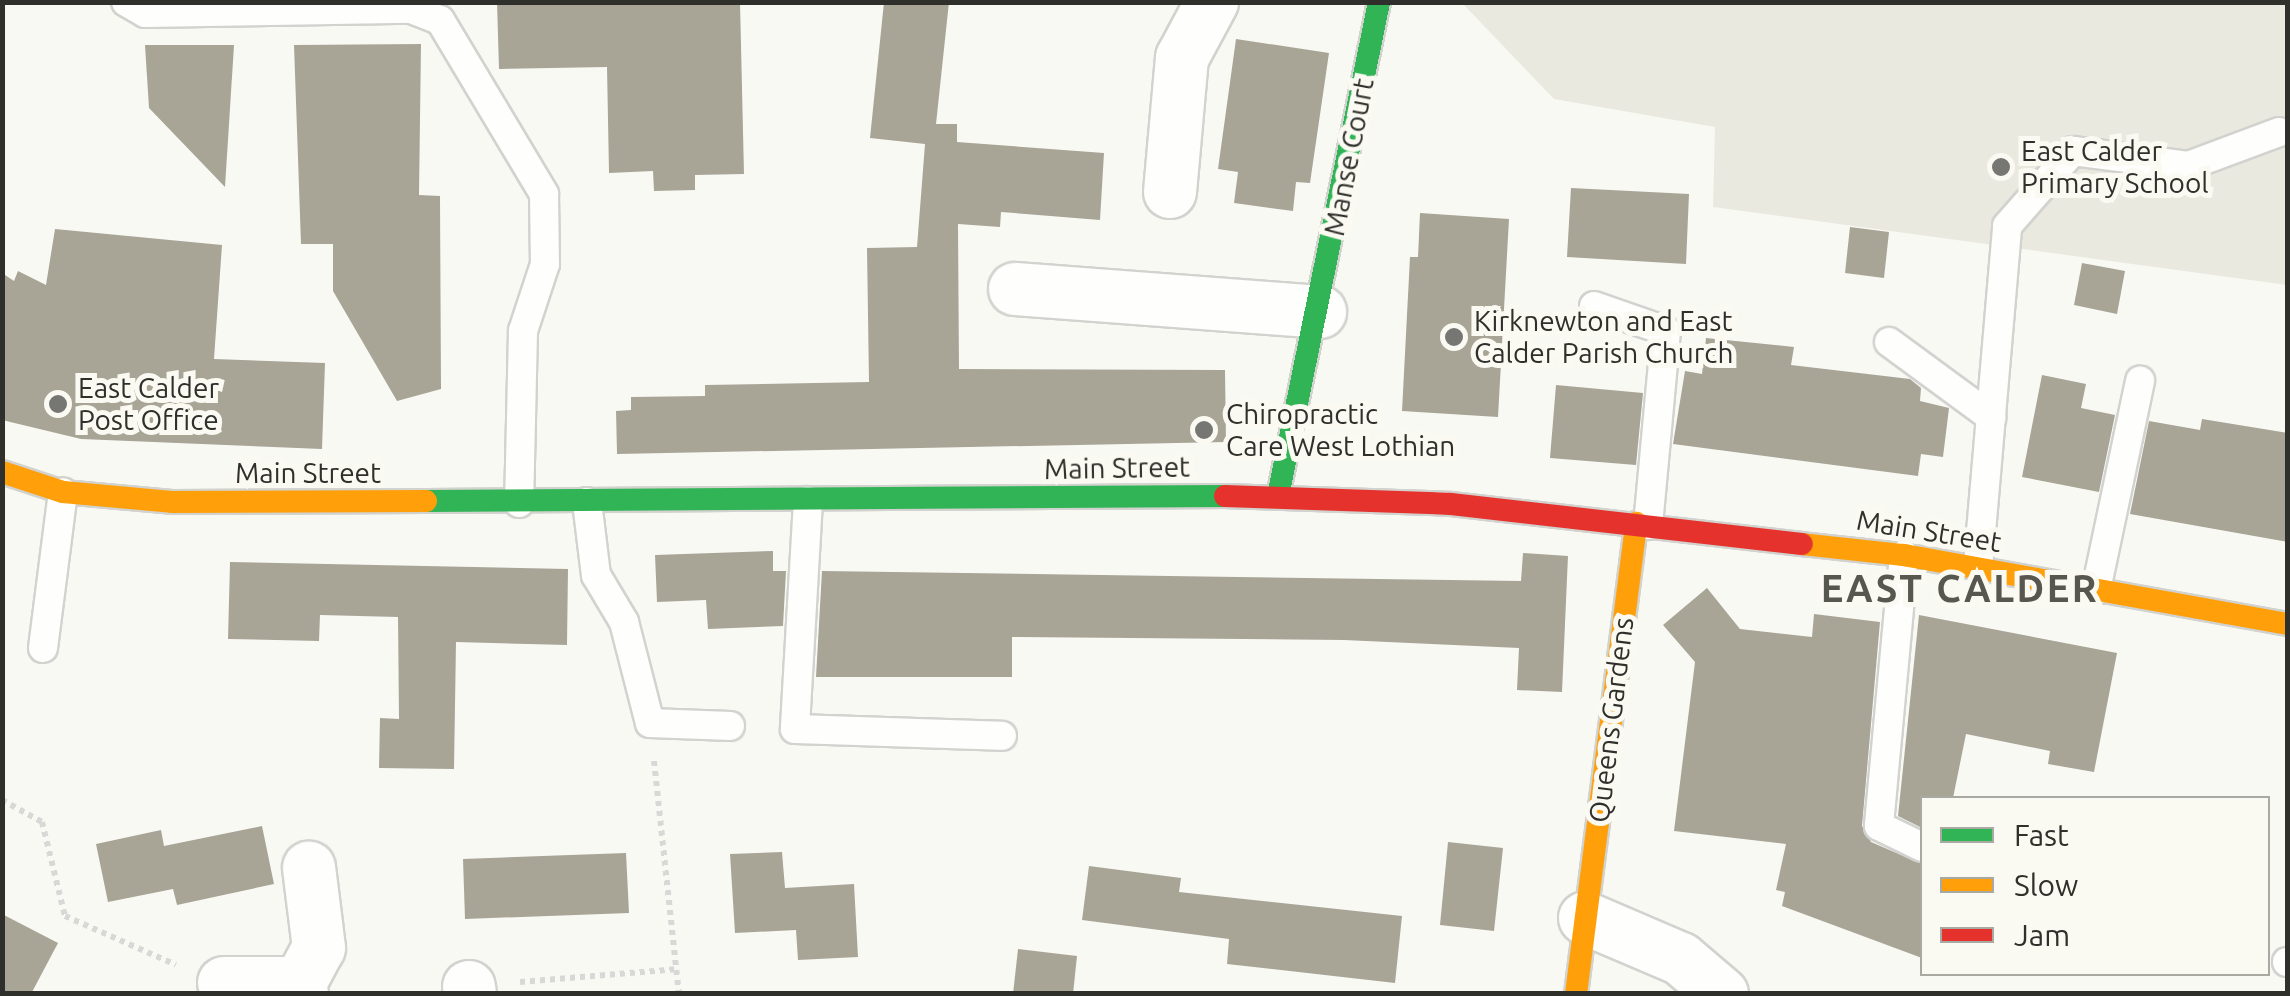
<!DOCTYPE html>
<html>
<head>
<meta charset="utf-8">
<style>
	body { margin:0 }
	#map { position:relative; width:2290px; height:996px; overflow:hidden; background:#f9f9f4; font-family:Ubuntu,sans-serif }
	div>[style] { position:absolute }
	.built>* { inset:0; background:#eae9e0 }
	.building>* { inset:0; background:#a8a597 }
	.path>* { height:6px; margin-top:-3px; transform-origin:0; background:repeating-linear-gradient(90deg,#d8d8d7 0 5px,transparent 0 10px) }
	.roads { filter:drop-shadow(2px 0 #d2d2cf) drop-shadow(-2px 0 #d2d2cf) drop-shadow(0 2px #d2d2cf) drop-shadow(0 -2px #d2d2cf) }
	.lane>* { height:28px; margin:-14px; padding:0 14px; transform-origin:14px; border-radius:14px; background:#fefefd }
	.street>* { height:52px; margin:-26px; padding:0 26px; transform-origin:26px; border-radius:26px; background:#fefefd }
	.fast>* { height:22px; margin:-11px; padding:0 11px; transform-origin:11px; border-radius:11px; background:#30b455 }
	.slow>* { height:22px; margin:-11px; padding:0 11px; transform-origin:11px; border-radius:11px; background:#ff9f0a }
	.jam>* { height:22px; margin:-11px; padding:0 11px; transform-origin:11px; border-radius:11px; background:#e5322d }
	.dots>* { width:28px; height:28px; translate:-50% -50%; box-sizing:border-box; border:5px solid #fbfaf2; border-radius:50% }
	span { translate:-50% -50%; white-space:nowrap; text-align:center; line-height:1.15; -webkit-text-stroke:10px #fbfaf2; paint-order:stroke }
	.poi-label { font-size:28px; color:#2f2f2c }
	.left { translate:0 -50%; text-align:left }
	.street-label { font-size:28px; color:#2f2f2c }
	.district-label { font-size:38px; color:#57564f; font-weight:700; letter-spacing:2.5px }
	.frame { position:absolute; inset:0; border:5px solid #2f2f2c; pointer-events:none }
	.legend { position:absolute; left:1920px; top:796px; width:350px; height:180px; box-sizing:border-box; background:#fbfaf2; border:2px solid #a9a9a3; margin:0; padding:12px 18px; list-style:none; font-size:30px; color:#2f2f2c }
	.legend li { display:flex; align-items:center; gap:20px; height:50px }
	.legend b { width:50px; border:2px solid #a9a9a3 }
</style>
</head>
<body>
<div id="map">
	<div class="built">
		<i style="clip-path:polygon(1462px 3px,2287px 3px,2287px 285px,1713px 207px,1715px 127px,1554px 99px)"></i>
	</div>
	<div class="building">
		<i style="clip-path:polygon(497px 2px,740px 2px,744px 174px,695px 175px,695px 190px,654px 191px,653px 171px,609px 173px,607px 67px,499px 69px)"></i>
		<i style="clip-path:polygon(884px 2px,949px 2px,936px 124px,957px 124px,957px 142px,1104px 153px,1100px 220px,1001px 212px,1000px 227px,958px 224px,959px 369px,1225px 370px,1226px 442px,617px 454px,616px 411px,631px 410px,631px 397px,705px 396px,705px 385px,869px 382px,867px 248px,917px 247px,925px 144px,870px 138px)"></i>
		<i style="clip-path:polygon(1236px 39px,1329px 53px,1310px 183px,1296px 182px,1293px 211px,1234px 203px,1238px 172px,1218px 169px)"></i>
		<i style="clip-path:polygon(421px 44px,419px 195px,440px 196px,441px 389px,397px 401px,333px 291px,333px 244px,301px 244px,294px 45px)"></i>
		<i style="clip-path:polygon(145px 45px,234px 45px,225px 187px,149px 108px)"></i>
		<i style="clip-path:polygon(1571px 188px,1689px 194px,1686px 264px,1567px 257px)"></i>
		<i style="clip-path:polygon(1420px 213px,1509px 219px,1498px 417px,1402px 411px,1410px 257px,1418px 257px)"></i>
		<i style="clip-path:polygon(1850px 227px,1889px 232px,1884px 278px,1845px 273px)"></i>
		<i style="clip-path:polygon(55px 229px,222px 245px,214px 359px,325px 363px,322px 449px,81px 439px,2px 420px,2px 273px,14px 281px,18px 271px,46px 285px)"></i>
		<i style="clip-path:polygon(2082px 263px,2125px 271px,2117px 314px,2074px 305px)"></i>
		<i style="clip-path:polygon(1706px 338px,1794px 347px,1791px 365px,1910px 379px,1921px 388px,1920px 401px,1949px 408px,1943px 457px,1921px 454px,1918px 476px,1673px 444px,1685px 371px,1702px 374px)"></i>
		<i style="clip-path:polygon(2042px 375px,2086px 384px,2081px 408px,2115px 415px,2099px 492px,2022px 477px)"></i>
		<i style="clip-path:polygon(1556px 385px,1643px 393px,1636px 465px,1550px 458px)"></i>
		<i style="clip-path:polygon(2202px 419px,2288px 433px,2288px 542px,2130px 514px,2149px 421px,2200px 430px)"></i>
		<i style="clip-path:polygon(773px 551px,773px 571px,786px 571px,783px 626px,708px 629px,706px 600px,657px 602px,655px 555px)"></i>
		<i style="clip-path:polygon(1523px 553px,1568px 556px,1562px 692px,1517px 690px,1519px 648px,1344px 640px,1012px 637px,1012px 677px,816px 677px,822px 571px,1521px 581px)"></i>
		<i style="clip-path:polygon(230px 562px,568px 569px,567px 645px,456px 642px,454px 769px,379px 768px,380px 718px,399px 719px,398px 617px,320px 615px,319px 641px,228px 639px)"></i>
		<i style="clip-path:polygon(1707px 588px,1740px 629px,1812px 637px,1814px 614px,1880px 622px,1862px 826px,1871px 842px,1922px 864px,1922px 958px,1782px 906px,1785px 892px,1776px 890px,1786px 844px,1674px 831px,1695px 662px,1663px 625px)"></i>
		<i style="clip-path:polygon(1919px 615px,2117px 653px,2094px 772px,2048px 764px,2050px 751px,1966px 734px,1953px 798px,1922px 798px,1922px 828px,1898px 816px)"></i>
		<i style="clip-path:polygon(262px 826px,274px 884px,177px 905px,173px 889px,108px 902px,96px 844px,161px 830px,164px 846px)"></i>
		<i style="clip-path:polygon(1448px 842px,1503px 848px,1494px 931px,1440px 925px)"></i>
		<i style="clip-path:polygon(782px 852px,785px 888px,854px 884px,858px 957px,798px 960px,796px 930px,735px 933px,730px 854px)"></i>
		<i style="clip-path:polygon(626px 853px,629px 913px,465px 919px,463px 859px)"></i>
		<i style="clip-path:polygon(1089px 866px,1181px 878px,1179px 892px,1402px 916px,1395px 983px,1227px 964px,1229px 939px,1082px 920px)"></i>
		<i style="clip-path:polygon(2px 914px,58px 943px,31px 994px,2px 994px)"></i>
		<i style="clip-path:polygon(1018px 949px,1077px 956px,1073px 994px,1013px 994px)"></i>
	</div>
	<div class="path">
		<i style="left:654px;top:761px;width:234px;rotate:83.9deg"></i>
		<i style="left:2px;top:800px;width:46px;rotate:28.8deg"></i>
		<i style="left:42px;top:822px;width:97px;rotate:76.3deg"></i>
		<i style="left:65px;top:916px;width:121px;rotate:23.8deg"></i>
		<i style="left:520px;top:982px;width:159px;rotate:-4.7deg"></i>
	</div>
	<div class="roads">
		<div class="lane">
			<i style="left:126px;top:2px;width:22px;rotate:30deg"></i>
			<i style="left:145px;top:13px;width:266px;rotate:-0.9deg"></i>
			<i style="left:411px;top:9px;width:31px;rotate:21deg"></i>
			<i style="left:440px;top:20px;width:203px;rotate:59.1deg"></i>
			<i style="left:544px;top:194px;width:70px;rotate:89.2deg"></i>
			<i style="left:545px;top:264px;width:71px;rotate:108.2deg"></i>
			<i style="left:523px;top:331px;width:172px;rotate:91.3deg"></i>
			<i style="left:1594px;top:306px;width:76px;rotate:19.1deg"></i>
			<i style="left:1666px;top:331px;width:195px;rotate:95.3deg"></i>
			<i style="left:1889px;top:342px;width:127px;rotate:36.3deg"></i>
			<i style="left:808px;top:501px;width:228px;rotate:93.3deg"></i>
			<i style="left:795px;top:729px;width:207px;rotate:1.9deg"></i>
			<i style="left:587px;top:502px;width:74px;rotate:83deg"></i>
			<i style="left:596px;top:575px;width:55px;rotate:59.2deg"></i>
			<i style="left:624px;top:622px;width:104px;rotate:75.6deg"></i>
			<i style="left:650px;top:723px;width:80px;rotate:2.1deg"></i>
			<i style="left:1904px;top:555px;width:272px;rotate:95.3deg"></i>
			<i style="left:1879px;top:826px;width:48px;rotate:26deg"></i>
			<i style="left:1978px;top:567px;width:342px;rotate:-85.1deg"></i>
			<i style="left:2007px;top:226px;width:100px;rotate:-48.7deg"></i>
			<i style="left:2073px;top:151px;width:116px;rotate:7.4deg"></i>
			<i style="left:2188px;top:166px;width:97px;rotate:-20.5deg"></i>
			<i style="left:2096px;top:590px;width:214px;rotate:-78.1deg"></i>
			<i style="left:43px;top:648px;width:157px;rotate:-82.7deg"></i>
			<i style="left:2287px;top:962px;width:1px"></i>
		</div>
		<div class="street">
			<i style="left:1170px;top:192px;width:135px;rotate:-84.9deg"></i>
			<i style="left:1182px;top:58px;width:64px;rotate:-61.8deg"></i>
			<i style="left:1015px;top:289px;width:306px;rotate:4.3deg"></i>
			<i style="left:1585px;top:918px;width:104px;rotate:23.1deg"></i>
			<i style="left:1681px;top:959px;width:54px;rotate:40.5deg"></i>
			<i style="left:224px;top:983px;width:76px"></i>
			<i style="left:469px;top:987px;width:7px;rotate:82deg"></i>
			<i style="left:302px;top:994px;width:11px;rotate:-100deg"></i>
			<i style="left:300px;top:983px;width:40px;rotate:-62deg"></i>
			<i style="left:319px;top:948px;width:81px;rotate:-97.1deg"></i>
		</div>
		<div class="fast">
			<i style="left:1278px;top:496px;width:504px;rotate:-78.44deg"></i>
			<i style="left:426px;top:501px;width:799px;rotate:-0.36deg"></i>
		</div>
		<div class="slow">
			<i style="left:2px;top:472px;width:64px;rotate:18.2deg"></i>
			<i style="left:63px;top:492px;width:109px;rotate:5.2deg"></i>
			<i style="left:172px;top:502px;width:254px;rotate:-0.2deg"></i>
			<i style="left:1802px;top:544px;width:103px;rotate:6.2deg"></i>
			<i style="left:1904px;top:555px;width:390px;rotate:10.2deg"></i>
			<i style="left:1576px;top:994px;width:475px;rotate:-82.7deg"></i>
		</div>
		<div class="jam">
			<i style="left:1225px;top:496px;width:226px;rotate:2deg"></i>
			<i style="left:1451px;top:504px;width:353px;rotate:6.5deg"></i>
		</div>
	</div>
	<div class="dots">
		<i style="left:2001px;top:167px;background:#767672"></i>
		<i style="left:1454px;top:337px;background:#767672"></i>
		<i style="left:58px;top:404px;background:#767672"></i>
		<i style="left:1204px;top:430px;background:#767672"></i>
	</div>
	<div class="poi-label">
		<span class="left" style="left:2021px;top:167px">East Calder<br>Primary School</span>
		<span class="left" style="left:1474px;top:337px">Kirknewton and East<br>Calder Parish Church</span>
		<span class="left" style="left:78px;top:404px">East Calder<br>Post Office</span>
		<span class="left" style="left:1226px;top:430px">Chiropractic<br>Care West Lothian</span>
	</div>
	<div class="street-label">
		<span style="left:1349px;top:157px;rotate:-79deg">Manse Court</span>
		<span style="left:1117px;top:468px;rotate:-1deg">Main Street</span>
		<span style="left:308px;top:473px">Main Street</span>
		<span style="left:1929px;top:531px;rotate:9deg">Main Street</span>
		<span style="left:1611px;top:720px;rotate:-83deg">Queens Gardens</span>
	</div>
	<div class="district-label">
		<span style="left:1960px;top:589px">EAST CALDER</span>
	</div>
	<div class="frame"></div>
	<ul class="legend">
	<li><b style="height:12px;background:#30b455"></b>Fast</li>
	<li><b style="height:12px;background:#ff9f0a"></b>Slow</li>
	<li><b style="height:12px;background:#e5322d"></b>Jam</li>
	</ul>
</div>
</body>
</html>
